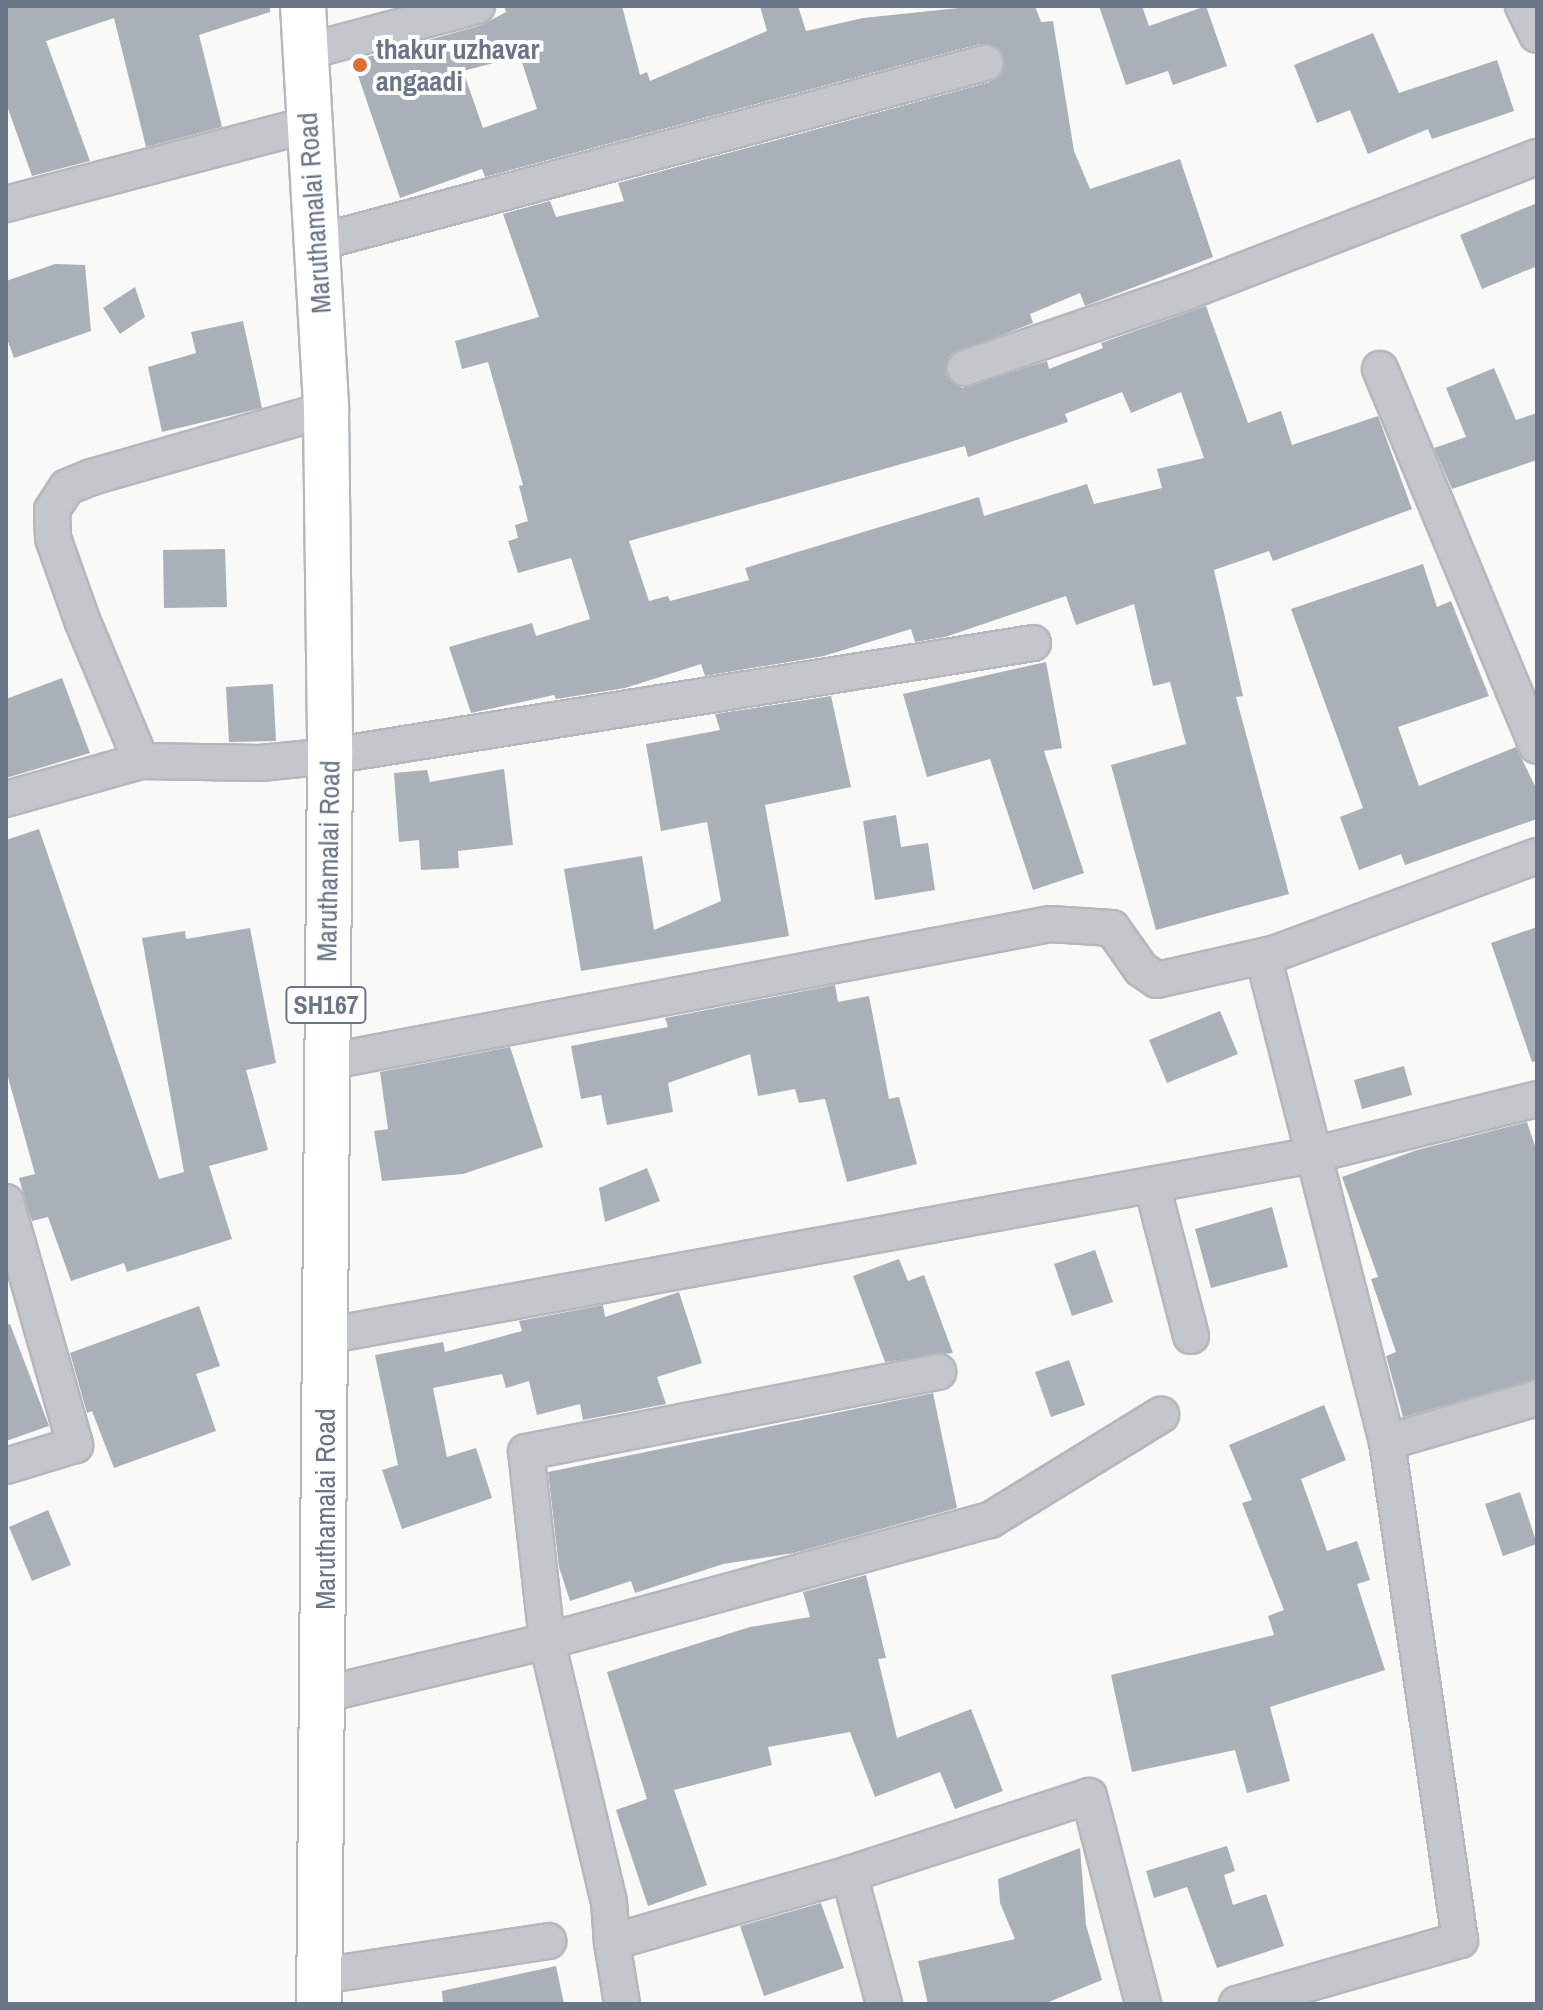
<!DOCTYPE html>
<html>
<head>
<meta charset="utf-8">
<style>
	body { margin:0 }
	#map { position:relative; width:1543px; height:2010px; overflow:hidden; background:#f9f9f7; font-family:"Archivo Narrow",sans-serif }
	div>[style] { position:absolute }
	.building>* { inset:0; background:#aab0b8 }
	.roads { filter:drop-shadow(2px 0 #b4b8bd) drop-shadow(-2px 0 #b4b8bd) drop-shadow(0 2px #b4b8bd) drop-shadow(0 -2px #b4b8bd) }
	.minor>* { height:34px; margin:-17px; padding:0 17px; transform-origin:17px; border-radius:17px; background:#c3c6ca }
	.primary>* { height:44px; margin:-22px; padding:0 22px; transform-origin:22px; border-radius:22px; background:#fff }
	.dots>* { width:22px; height:22px; translate:-50% -50%; box-sizing:border-box; border:4px solid #fff; border-radius:50% }
	span { translate:-50% -50%; white-space:nowrap; text-align:center; line-height:1.15; -webkit-text-stroke:8px #fff; paint-order:stroke }
	.shield-label span { padding:2px 6px; background:#fff; border:2px solid; border-radius:6px; -webkit-text-stroke-width:0 }
	.shield-label { font-size:26px; color:#6a7687; font-weight:700 }
	.poi-label { font-size:28px; color:#6a7687; font-weight:700 }
	.left { translate:0 -50%; text-align:left }
	.street-label { font-size:28px; color:#6a7687 }
	.frame { position:absolute; inset:0; border:8px solid #6a7687; pointer-events:none }
</style>
</head>
<body>
<div id="map">
	<div class="building">
		<i style="clip-path:polygon(6px 6px,270px 6px,270px 12px,199px 35px,222px 127px,146px 147px,114px 18px,46px 41px,90px 161px,32px 176px,6px 103px)"></i>
		<i style="clip-path:polygon(evenodd,504px 6px,622px 6px,640px 75px,647px 72px,650px 81px,767px 31px,760px 6px,798px 6px,806px 31px,863px 18px,978px 6px,1035px 6px,1041px 22px,1053px 21px,1074px 151px,1090px 189px,1180px 159px,1213px 257px,1085px 306px,1080px 293px,1030px 314px,1033px 323px,951px 354px,946px 374px,962px 388px,1047px 361px,1049px 369px,1103px 348px,1101px 343px,1206px 306px,1248px 423px,1281px 411px,1292px 445px,1378px 416px,1412px 509px,1273px 561px,1269px 551px,1214px 570px,1243px 696px,1236px 697px,1289px 894px,1156px 930px,1111px 765px,1186px 744px,1170px 682px,1153px 686px,1134px 604px,1076px 625px,1066px 596px,945px 637px,915px 642px,911px 629px,824px 656px,705px 676px,701px 664px,625px 688px,556px 699px,554px 695px,471px 713px,449px 647px,532px 623px,536px 636px,590px 619px,571px 558px,518px 573px,508px 541px,518px 538px,515px 525px,528px 521px,519px 486px,523px 485px,488px 362px,462px 369px,455px 341px,539px 317px,503px 214px,550px 201px,556px 217px,624px 201px,618px 183px,990px 82px,1004px 67px,998px 48px,980px 44px,485px 177px,482px 169px,400px 198px,353px 61px,482px 25px,506px 12px,504px 6px,520px 56px,537px 109px,483px 128px,463px 71px,520px 56px,504px 6px,1122px 392px,1131px 413px,1181px 392px,1204px 458px,1157px 469px,1162px 488px,1094px 504px,1087px 484px,984px 516px,979px 497px,745px 568px,749px 580px,670px 601px,668px 596px,649px 601px,629px 541px,965px 446px,968px 457px,1068px 422px,1065px 414px,1122px 392px)"></i>
		<i style="clip-path:polygon(1099px 6px,1142px 6px,1149px 26px,1206px 6px,1227px 66px,1173px 85px,1168px 71px,1126px 85px)"></i>
		<i style="clip-path:polygon(1373px 33px,1399px 93px,1497px 60px,1514px 111px,1432px 139px,1428px 129px,1368px 154px,1350px 110px,1317px 123px,1294px 65px)"></i>
		<i style="clip-path:polygon(1537px 203px,1537px 266px,1482px 289px,1460px 235px)"></i>
		<i style="clip-path:polygon(55px 264px,85px 265px,91px 331px,14px 358px,6px 336px,6px 281px)"></i>
		<i style="clip-path:polygon(135px 287px,145px 317px,120px 334px,103px 308px)"></i>
		<i style="clip-path:polygon(243px 321px,262px 408px,162px 432px,148px 367px,196px 353px,191px 332px)"></i>
		<i style="clip-path:polygon(1494px 368px,1516px 420px,1537px 413px,1537px 460px,1452px 489px,1434px 448px,1466px 437px,1446px 388px)"></i>
		<i style="clip-path:polygon(225px 549px,227px 607px,164px 608px,163px 550px)"></i>
		<i style="clip-path:polygon(1423px 564px,1437px 607px,1451px 601px,1489px 696px,1398px 727px,1419px 786px,1516px 747px,1537px 790px,1537px 819px,1405px 865px,1401px 854px,1359px 870px,1340px 817px,1363px 808px,1291px 609px)"></i>
		<i style="clip-path:polygon(1046px 662px,1062px 748px,1044px 751px,1084px 873px,1033px 890px,990px 759px,927px 777px,903px 694px)"></i>
		<i style="clip-path:polygon(62px 678px,90px 753px,6px 778px,6px 699px)"></i>
		<i style="clip-path:polygon(273px 684px,276px 741px,229px 742px,226px 687px)"></i>
		<i style="clip-path:polygon(831px 696px,851px 787px,765px 805px,789px 936px,581px 971px,564px 869px,642px 856px,654px 930px,721px 901px,707px 822px,661px 831px,646px 744px,720px 730px,715px 714px)"></i>
		<i style="clip-path:polygon(504px 769px,513px 845px,458px 851px,459px 868px,421px 870px,419px 840px,399px 842px,394px 773px,427px 770px,430px 782px)"></i>
		<i style="clip-path:polygon(896px 815px,901px 847px,928px 843px,935px 890px,875px 900px,863px 821px)"></i>
		<i style="clip-path:polygon(39px 829px,159px 1179px,184px 1172px,142px 938px,185px 931px,186px 939px,250px 928px,276px 1063px,246px 1070px,268px 1150px,209px 1166px,232px 1239px,127px 1272px,124px 1263px,71px 1281px,48px 1217px,32px 1221px,23px 1193px,19px 1178px,35px 1174px,6px 1070px,6px 840px)"></i>
		<i style="clip-path:polygon(1537px 927px,1537px 1061px,1532px 1062px,1491px 943px)"></i>
		<i style="clip-path:polygon(835px 985px,838px 1002px,869px 996px,889px 1099px,899px 1097px,917px 1164px,847px 1182px,825px 1099px,799px 1103px,795px 1089px,758px 1096px,750px 1054px,668px 1083px,673px 1112px,607px 1125px,601px 1095px,581px 1099px,571px 1046px,668px 1027px,665px 1018px)"></i>
		<i style="clip-path:polygon(1220px 1011px,1238px 1054px,1167px 1083px,1149px 1040px)"></i>
		<i style="clip-path:polygon(510px 1047px,543px 1147px,463px 1174px,382px 1181px,374px 1131px,388px 1129px,380px 1072px)"></i>
		<i style="clip-path:polygon(1404px 1066px,1412px 1095px,1362px 1109px,1354px 1080px)"></i>
		<i style="clip-path:polygon(1527px 1122px,1537px 1152px,1537px 1379px,1403px 1417px,1386px 1356px,1396px 1352px,1371px 1279px,1378px 1277px,1342px 1177px,1417px 1150px)"></i>
		<i style="clip-path:polygon(647px 1168px,660px 1201px,605px 1222px,599px 1188px)"></i>
		<i style="clip-path:polygon(1272px 1207px,1288px 1267px,1211px 1288px,1195px 1229px)"></i>
		<i style="clip-path:polygon(1095px 1250px,1113px 1302px,1072px 1316px,1054px 1264px)"></i>
		<i style="clip-path:polygon(899px 1259px,908px 1281px,924px 1275px,953px 1353px,885px 1362px,853px 1276px)"></i>
		<i style="clip-path:polygon(679px 1292px,702px 1363px,657px 1377px,666px 1404px,583px 1420px,580px 1404px,537px 1415px,529px 1381px,506px 1388px,502px 1374px,433px 1388px,447px 1457px,476px 1448px,492px 1498px,402px 1529px,382px 1470px,398px 1465px,375px 1355px,443px 1342px,445px 1352px,522px 1331px,519px 1321px,603px 1305px,605px 1317px)"></i>
		<i style="clip-path:polygon(199px 1306px,220px 1366px,196px 1374px,216px 1431px,114px 1468px,92px 1411px,87px 1413px,70px 1353px)"></i>
		<i style="clip-path:polygon(10px 1324px,49px 1426px,6px 1441px,6px 1325px)"></i>
		<i style="clip-path:polygon(1069px 1360px,1085px 1405px,1051px 1417px,1035px 1372px)"></i>
		<i style="clip-path:polygon(933px 1393px,957px 1508px,794px 1553px,723px 1564px,635px 1593px,631px 1581px,570px 1601px,559px 1567px,548px 1472px)"></i>
		<i style="clip-path:polygon(1324px 1405px,1346px 1460px,1301px 1479px,1327px 1551px,1357px 1541px,1370px 1580px,1357px 1584px,1385px 1670px,1270px 1707px,1290px 1781px,1247px 1793px,1235px 1750px,1132px 1772px,1111px 1675px,1274px 1635px,1268px 1616px,1284px 1610px,1242px 1503px,1252px 1500px,1229px 1445px)"></i>
		<i style="clip-path:polygon(1520px 1492px,1537px 1544px,1503px 1556px,1485px 1504px)"></i>
		<i style="clip-path:polygon(48px 1510px,71px 1565px,32px 1581px,9px 1527px)"></i>
		<i style="clip-path:polygon(866px 1575px,886px 1658px,878px 1659px,897px 1738px,971px 1709px,1003px 1791px,955px 1809px,940px 1772px,875px 1797px,850px 1732px,768px 1747px,772px 1765px,674px 1790px,707px 1885px,648px 1906px,616px 1810px,647px 1799px,607px 1672px,750px 1627px,810px 1617px,803px 1592px)"></i>
		<i style="clip-path:polygon(1227px 1846px,1235px 1871px,1224px 1875px,1233px 1905px,1266px 1894px,1284px 1946px,1217px 1968px,1187px 1887px,1154px 1898px,1146px 1871px)"></i>
		<i style="clip-path:polygon(1080px 1848px,1086px 1925px,1102px 1980px,1044px 2004px,928px 2004px,918px 1961px,1015px 1939px,1000px 1903px,998px 1879px)"></i>
		<i style="clip-path:polygon(821px 1903px,844px 1968px,764px 1996px,740px 1926px)"></i>
		<i style="clip-path:polygon(556px 1966px,564px 2004px,443px 2004px,442px 1991px)"></i>
	</div>
	<div class="roads">
		<div class="minor">
			<i style="left:1523px;top:6px;width:32px;rotate:64deg"></i>
			<i style="left:305px;top:52px;width:178px;rotate:-15deg"></i>
			<i style="left:6px;top:204px;width:312px;rotate:-14.7deg"></i>
			<i style="left:316px;top:243px;width:693px;rotate:-15.06deg"></i>
			<i style="left:965px;top:368px;width:235px;rotate:-18.9deg"></i>
			<i style="left:1187px;top:292px;width:375px;rotate:-21.1deg"></i>
			<i style="left:1380px;top:369px;width:408px;rotate:67.4deg"></i>
			<i style="left:141px;top:761px;width:153px;rotate:-112.7deg"></i>
			<i style="left:82px;top:620px;width:87px;rotate:-109.5deg"></i>
			<i style="left:53px;top:538px;width:28px;rotate:-92deg"></i>
			<i style="left:52px;top:510px;width:27px;rotate:-57deg"></i>
			<i style="left:67px;top:487px;width:27px;rotate:-22deg"></i>
			<i style="left:92px;top:477px;width:243px;rotate:-16deg"></i>
			<i style="left:6px;top:799px;width:140px;rotate:-15.7deg"></i>
			<i style="left:141px;top:761px;width:119px;rotate:1deg"></i>
			<i style="left:260px;top:763px;width:70px;rotate:-5.7deg"></i>
			<i style="left:330px;top:756px;width:712px;rotate:-9.13deg"></i>
			<i style="left:326px;top:1062px;width:737px;rotate:-10.79deg"></i>
			<i style="left:1050px;top:924px;width:62px;rotate:3.7deg"></i>
			<i style="left:1112px;top:928px;width:50px;rotate:54.7deg"></i>
			<i style="left:1141px;top:969px;width:19px;rotate:35deg"></i>
			<i style="left:1157px;top:980px;width:122px;rotate:-12.8deg"></i>
			<i style="left:1152px;top:1185px;width:156px;rotate:75.5deg"></i>
			<i style="left:6px;top:1202px;width:253px;rotate:74.1deg"></i>
			<i style="left:75px;top:1445px;width:72px;rotate:163.1deg"></i>
			<i style="left:325px;top:1336px;width:1004px;rotate:-10.38deg"></i>
			<i style="left:1313px;top:1155px;width:231px;rotate:-14deg"></i>
			<i style="left:1387px;top:1442px;width:156px;rotate:-16.3deg"></i>
			<i style="left:325px;top:1694px;width:228px;rotate:-13.4deg"></i>
			<i style="left:547px;top:1641px;width:459px;rotate:-15.3deg"></i>
			<i style="left:990px;top:1520px;width:201px;rotate:-31.6deg"></i>
			<i style="left:849px;top:1874px;width:135px;rotate:74.9deg"></i>
			<i style="left:612px;top:1942px;width:40px;rotate:-94.3deg"></i>
			<i style="left:609px;top:1902px;width:268px;rotate:-103.4deg"></i>
			<i style="left:547px;top:1641px;width:190px;rotate:-96.3deg"></i>
			<i style="left:526px;top:1452px;width:420px;rotate:-11deg"></i>
			<i style="left:320px;top:1976px;width:231px;rotate:-8.7deg"></i>
			<i style="left:622px;top:2004px;width:63px;rotate:-99.2deg"></i>
			<i style="left:612px;top:1942px;width:247px;rotate:-16deg"></i>
			<i style="left:849px;top:1874px;width:252px;rotate:-18deg"></i>
			<i style="left:1089px;top:1796px;width:215px;rotate:75.4deg"></i>
			<i style="left:1237px;top:2004px;width:232px;rotate:-16deg"></i>
			<i style="left:1460px;top:1940px;width:503px;rotate:-98.34deg"></i>
			<i style="left:1387px;top:1442px;width:493px;rotate:-104.3deg"></i>
			<i style="left:1265px;top:964px;width:16px;rotate:-45deg"></i>
			<i style="left:1276px;top:953px;width:278px;rotate:-20.4deg"></i>
		</div>
		<div class="primary">
			<i style="left:303px;top:6px;width:405px;rotate:86.7deg"></i>
			<i style="left:326px;top:410px;width:346px;rotate:89.3deg"></i>
			<i style="left:330px;top:756px;width:1248px;rotate:90.5deg"></i>
		</div>
	</div>
	<div class="dots">
		<i style="left:360px;top:65px;background:#dd7133"></i>
	</div>
	<div class="shield-label">
		<span style="left:326px;top:1005px">SH167</span>
	</div>
	<div class="poi-label">
		<span class="left" style="left:376px;top:65px">thakur uzhavar<br>angaadi</span>
	</div>
	<div class="street-label">
		<span style="left:314px;top:213px;rotate:-94deg">Maruthamalai Road</span>
		<span style="left:328px;top:861px;rotate:-89deg">Maruthamalai Road</span>
		<span style="left:325px;top:1509px;rotate:-90deg">Maruthamalai Road</span>
	</div>
	<div class="frame"></div>
</div>
</body>
</html>
